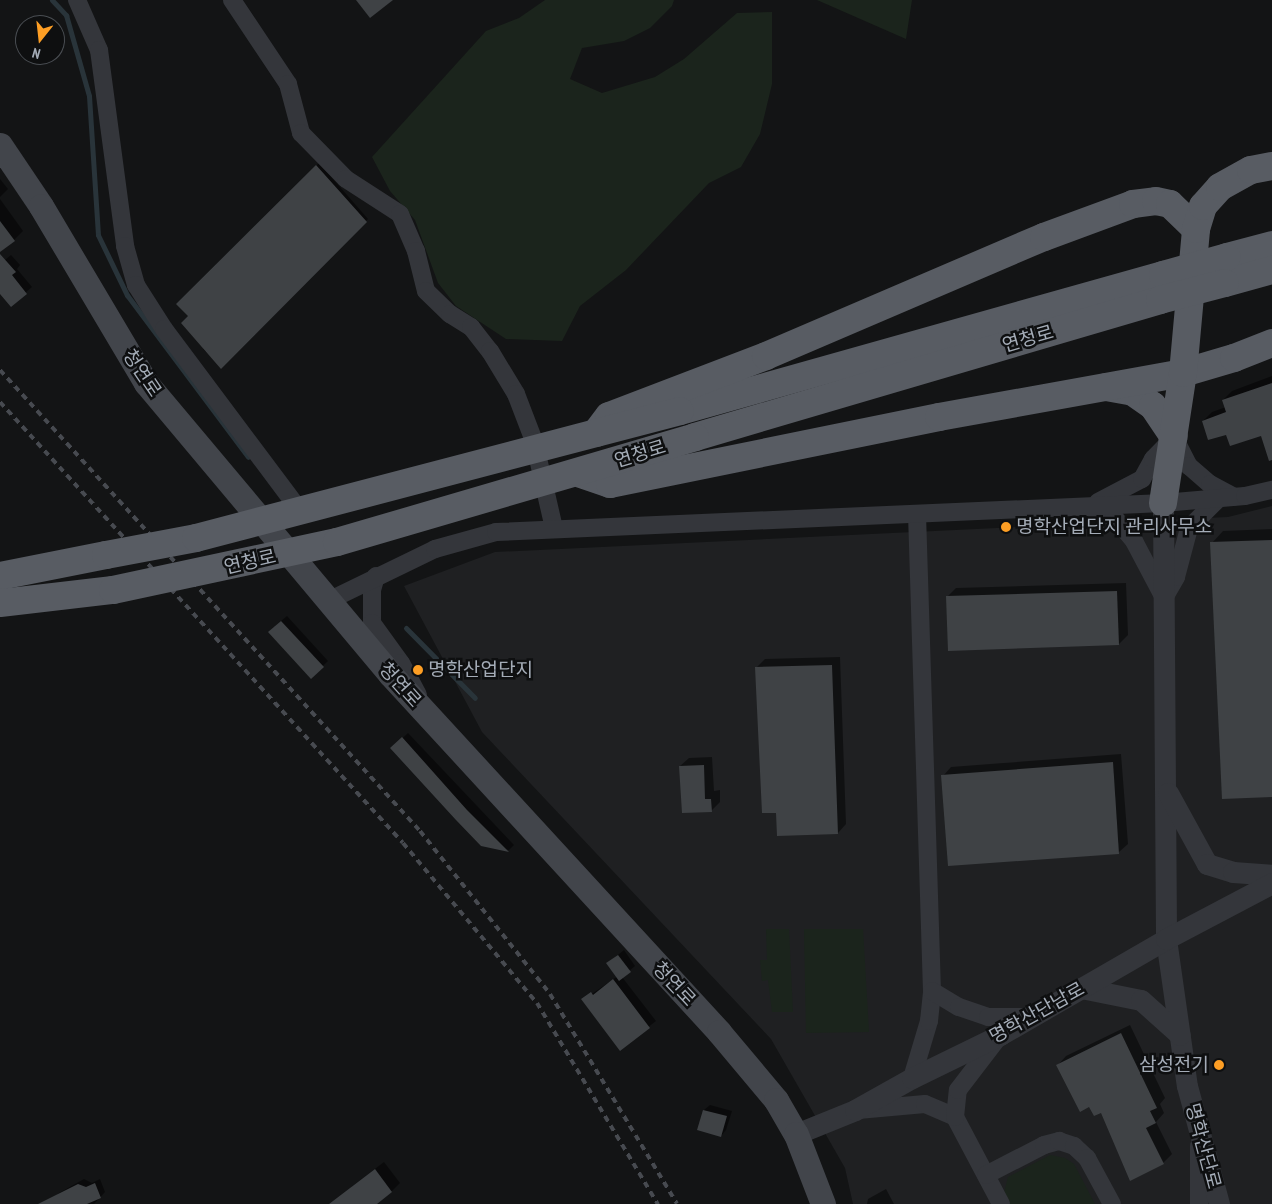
<!DOCTYPE html>
<html>
<head>
<meta charset="utf-8">
<style>
	body { margin:0 }
	#map { position:relative; width:1272px; height:1204px; overflow:hidden; background:#131415; font-family:"PT Sans Narrow","Noto Sans KR",sans-serif }
	div>[style] { position:absolute }
	.built>* { inset:0; background:#1f2022 }
	.green>* { inset:0; background:#1b241c }
	.shadow>* { inset:0; background:#0007 }
	.stream>* { height:5px; margin:-2.5px; padding:0 2.5px; transform-origin:2.5px; border-radius:2.5px; background:#29343a }
	.building>* { inset:0; background:#3f4245 }
	.minor>* { height:18px; margin:-9px; padding:0 9px; transform-origin:9px; border-radius:9px; background:#34363b }
	.tertiary>* { height:21px; margin:-10.5px; padding:0 10.5px; transform-origin:10.5px; border-radius:10.5px; background:#34363b }
	.secondary>* { height:25px; margin:-12.5px; padding:0 12.5px; transform-origin:12.5px; border-radius:12.5px; background:#42454b }
	.trunk>* { height:28px; margin:-14px; padding:0 14px; transform-origin:14px; border-radius:14px; background:#585c63 }
	.rail>* { height:4px; margin-top:-2px; transform-origin:0; background:repeating-linear-gradient(90deg,#474a50 0 6px,transparent 0 11px) }
	.trunk-bridge>* { height:28px; margin:-14px; padding:0 14px; transform-origin:14px; border-radius:14px; background:#585c63 }
	.dots>* { width:14px; height:14px; translate:-50% -50%; box-sizing:border-box; border:2px solid #0e0f10; border-radius:50% }
	span { translate:-50% -50%; white-space:nowrap; text-align:center; line-height:1.15; -webkit-text-stroke:5px #0e0f10; paint-order:stroke }
	.street-label { font-size:19px; color:#a4acb7 }
	.poi-label { font-size:19px; color:#a4acb7 }
	.left { translate:0 -50%; text-align:left }
	.right { translate:-100% -50%; text-align:right }
	.north { position:absolute; left:15px; top:15px; width:50px; height:50px; box-sizing:border-box; background:#0e0f10; border:1px solid #4a4e53; border-radius:50%; rotate:196deg; font-size:14px; font-weight:700; line-height:20px; text-align:center; color:#a4acb7 }
	.north::after { content:''; display:block; margin:auto; width:18px; height:22px; background:#fd9e24; clip-path:polygon(50% 0,100% 100%,50% 72%,0 100%) }
</style>
</head>
<body>
<div id="map">
	<div class="built">
		<i style="clip-path:polygon(1272px 506px,1272px 1204px,853px 1204px,845px 1168px,771px 1039px,482px 732px,404px 586px,495px 552px,1228px 517px)"></i>
	</div>
	<div class="green">
		<i style="clip-path:polygon(545px 0,674px 0,672px 6px,650px 28px,624px 41px,582px 48px,570px 79px,602px 93px,655px 77px,684px 59px,737px 13px,772px 12px,772px 84px,760px 134px,741px 167px,709px 183px,626px 270px,580px 306px,562px 341px,506px 339px,456px 306px,438px 283px,415px 220px,390px 191px,372px 157px,486px 31px,519px 18px)"></i>
		<i style="clip-path:polygon(817px 0,912px 0,906px 39px)"></i>
		<i style="clip-path:polygon(766px 929px,789px 929px,793px 1012px,772px 1012px,768px 980px,762px 981px,760px 960px,767px 960px)"></i>
		<i style="clip-path:polygon(804px 929px,863px 929px,869px 1032px,806px 1033px)"></i>
		<i style="clip-path:polygon(1050px 1155px,1065px 1158px,1074px 1164px,1095px 1204px,1010px 1204px,1004px 1193px,1008px 1177px)"></i>
	</div>
	<div class="shadow">
		<i style="clip-path:polygon(319px 163px,368px 219px,221px 367px,203px 349px,205px 346px,190px 316px,178px 304px)"></i>
		<i style="clip-path:polygon(0 179px,8px 189px,0 197px)"></i>
		<i style="clip-path:polygon(0 199px,23px 231px,14px 240px,0 243px)"></i>
		<i style="clip-path:polygon(11px 255px,20px 265px,17px 269px,32px 287px,11px 305px,0 292px,0 264px)"></i>
		<i style="clip-path:polygon(1272px 376px,1272px 453px,1262px 434px,1227px 433px,1203px 421px,1212px 412px,1226px 407px,1223px 400px,1232px 391px)"></i>
		<i style="clip-path:polygon(1272px 529px,1272px 795px,1212px 543px,1223px 531px)"></i>
		<i style="clip-path:polygon(1126px 583px,1128px 635px,1119px 644px,947px 597px,956px 588px)"></i>
		<i style="clip-path:polygon(287px 616px,328px 661px,311px 677px,275px 626px)"></i>
		<i style="clip-path:polygon(840px 657px,846px 824px,838px 833px,777px 811px,756px 668px,765px 659px)"></i>
		<i style="clip-path:polygon(408px 733px,514px 845px,509px 850px,482px 845px,392px 748px)"></i>
		<i style="clip-path:polygon(1121px 754px,1128px 844px,1119px 852px,949px 865px,943px 776px,951px 767px)"></i>
		<i style="clip-path:polygon(712px 757px,714px 791px,720px 790px,720px 802px,711px 811px,680px 766px,689px 758px)"></i>
		<i style="clip-path:polygon(624px 950px,635px 966px,622px 977px,656px 1021px,620px 1049px,583px 1000px,618px 976px,608px 963px)"></i>
		<i style="clip-path:polygon(1130px 1025px,1165px 1098px,1160px 1104px,1164px 1113px,1156px 1122px,1172px 1154px,1163px 1163px,1102px 1111px,1090px 1105px,1058px 1065px,1066px 1056px)"></i>
		<i style="clip-path:polygon(710px 1105px,732px 1111px,726px 1130px,721px 1136px,704px 1110px)"></i>
		<i style="clip-path:polygon(384px 1162px,400px 1183px,392px 1191px,375px 1204px,329px 1204px)"></i>
		<i style="clip-path:polygon(84px 1179px,92px 1183px,100px 1179px,105px 1192px,94px 1204px,57px 1204px,54px 1198px,59px 1193px)"></i>
		<i style="clip-path:polygon(886px 1189px,894px 1204px,867px 1204px,868px 1199px)"></i>
	</div>
	<div class="stream">
		<i style="left:52px;top:0;width:21px;rotate:47deg"></i>
		<i style="left:66px;top:15px;width:84px;rotate:74.1deg"></i>
		<i style="left:89px;top:96px;width:139px;rotate:86.3deg"></i>
		<i style="left:98px;top:235px;width:67px;rotate:64.2deg"></i>
		<i style="left:127px;top:295px;width:202px;rotate:53.2deg"></i>
		<i style="left:406px;top:628px;width:98px;rotate:45.4deg"></i>
	</div>
	<div class="building">
		<i style="clip-path:polygon(356px 0,393px 0,370px 18px)"></i>
		<i style="clip-path:polygon(316px 165px,367px 222px,221px 369px,181px 323px,188px 316px,176px 304px)"></i>
		<i style="clip-path:polygon(0 221px,15px 241px,0 252px)"></i>
		<i style="clip-path:polygon(0 254px,16px 272px,12px 275px,27px 294px,11px 307px,0 294px)"></i>
		<i style="clip-path:polygon(1272px 383px,1272px 460px,1269px 461px,1261px 436px,1230px 446px,1226px 435px,1208px 440px,1202px 421px,1226px 412px,1222px 400px)"></i>
		<i style="clip-path:polygon(1272px 540px,1272px 797px,1222px 799px,1210px 542px)"></i>
		<i style="clip-path:polygon(1117px 591px,1119px 645px,948px 651px,946px 596px)"></i>
		<i style="clip-path:polygon(281px 621px,324px 667px,311px 679px,268px 632px)"></i>
		<i style="clip-path:polygon(832px 665px,838px 834px,777px 836px,776px 813px,762px 813px,755px 667px)"></i>
		<i style="clip-path:polygon(402px 737px,467px 810px,509px 852px,481px 846px,456px 820px,390px 748px)"></i>
		<i style="clip-path:polygon(1113px 762px,1119px 854px,948px 866px,941px 775px)"></i>
		<i style="clip-path:polygon(704px 765px,705px 799px,711px 799px,712px 812px,682px 813px,679px 766px)"></i>
		<i style="clip-path:polygon(618px 955px,631px 972px,619px 981px,606px 963px)"></i>
		<i style="clip-path:polygon(613px 979px,650px 1028px,620px 1051px,581px 999px,591px 992px,593px 995px)"></i>
		<i style="clip-path:polygon(1121px 1033px,1157px 1108px,1150px 1111px,1156px 1123px,1146px 1128px,1164px 1164px,1130px 1181px,1101px 1113px,1094px 1116px,1089px 1107px,1080px 1112px,1056px 1065px)"></i>
		<i style="clip-path:polygon(703px 1110px,727px 1116px,721px 1137px,697px 1130px)"></i>
		<i style="clip-path:polygon(375px 1169px,392px 1192px,377px 1204px,329px 1204px)"></i>
		<i style="clip-path:polygon(95px 1183px,101px 1198px,87px 1204px,38px 1204px,78px 1184px,86px 1187px)"></i>
	</div>
	<div class="minor">
		<i style="left:77px;top:0;width:55px;rotate:66.3deg"></i>
		<i style="left:99px;top:50px;width:198px;rotate:82.4deg"></i>
		<i style="left:125px;top:246px;width:41px;rotate:74.2deg"></i>
		<i style="left:136px;top:285px;width:52px;rotate:57.5deg"></i>
		<i style="left:164px;top:329px;width:227px;rotate:53.2deg"></i>
		<i style="left:232px;top:0;width:101px;rotate:56.3deg"></i>
		<i style="left:288px;top:84px;width:51px;rotate:75.1deg"></i>
		<i style="left:301px;top:133px;width:64px;rotate:45.6deg"></i>
		<i style="left:346px;top:179px;width:64px;rotate:32.9deg"></i>
		<i style="left:400px;top:214px;width:40px;rotate:66.6deg"></i>
		<i style="left:416px;top:251px;width:41px;rotate:76deg"></i>
		<i style="left:426px;top:291px;width:33px;rotate:44deg"></i>
		<i style="left:450px;top:314px;width:25px;rotate:32deg"></i>
		<i style="left:471px;top:327px;width:31px;rotate:52deg"></i>
		<i style="left:490px;top:351px;width:50px;rotate:58.8deg"></i>
		<i style="left:516px;top:394px;width:50px;rotate:69deg"></i>
		<i style="left:534px;top:441px;width:89px;rotate:77.1deg"></i>
		<i style="left:1098px;top:502px;width:50px;rotate:-27.6deg"></i>
		<i style="left:1142px;top:479px;width:23px;rotate:-61deg"></i>
		<i style="left:1153px;top:459px;width:30px;rotate:-46deg"></i>
		<i style="left:1174px;top:437px;width:33px;rotate:63deg"></i>
		<i style="left:1189px;top:466px;width:28px;rotate:41deg"></i>
		<i style="left:1210px;top:484px;width:27px;rotate:28deg"></i>
		<i style="left:1093px;top:509px;width:22px;rotate:21deg"></i>
		<i style="left:1114px;top:517px;width:31px;rotate:50deg"></i>
		<i style="left:1134px;top:541px;width:64px;rotate:62.2deg"></i>
		<i style="left:1164px;top:598px;width:24px;rotate:-60deg"></i>
		<i style="left:1176px;top:577px;width:51px;rotate:-75.1deg"></i>
		<i style="left:1189px;top:528px;width:42px;rotate:-45deg"></i>
		<i style="left:917px;top:514px;width:477px;rotate:88.2deg"></i>
		<i style="left:376px;top:576px;width:15px;rotate:106deg"></i>
		<i style="left:372px;top:590px;width:33px;rotate:90deg"></i>
		<i style="left:372px;top:623px;width:49px;rotate:54.1deg"></i>
		<i style="left:401px;top:663px;width:36px;rotate:62deg"></i>
		<i style="left:328px;top:601px;width:119px;rotate:-25.9deg"></i>
		<i style="left:435px;top:549px;width:63px;rotate:-15.6deg"></i>
		<i style="left:496px;top:532px;width:668px;rotate:-2.49deg"></i>
		<i style="left:1163px;top:503px;width:82px;rotate:-4.9deg"></i>
		<i style="left:1245px;top:496px;width:28px;rotate:-13deg"></i>
		<i style="left:912px;top:1078px;width:59px;rotate:-73.4deg"></i>
		<i style="left:929px;top:1021px;width:30px;rotate:-84deg"></i>
		<i style="left:932px;top:991px;width:31px;rotate:31deg"></i>
		<i style="left:959px;top:1007px;width:31px;rotate:19deg"></i>
		<i style="left:988px;top:1017px;width:44px"></i>
		<i style="left:858px;top:1110px;width:67px;rotate:-5.1deg"></i>
		<i style="left:925px;top:1104px;width:33px;rotate:23deg"></i>
		<i style="left:955px;top:1117px;width:98px;rotate:62.1deg"></i>
		<i style="left:955px;top:1117px;width:27px;rotate:-84deg"></i>
		<i style="left:958px;top:1090px;width:69px;rotate:-52.6deg"></i>
		<i style="left:986px;top:1175px;width:65px;rotate:-27.3deg"></i>
		<i style="left:1044px;top:1145px;width:16px;rotate:-15deg"></i>
		<i style="left:1059px;top:1141px;width:16px;rotate:18deg"></i>
		<i style="left:1074px;top:1146px;width:18px;rotate:43deg"></i>
		<i style="left:1087px;top:1158px;width:52px;rotate:61.5deg"></i>
		<i style="left:1199px;top:1204px;width:58px;rotate:-90deg"></i>
	</div>
	<div class="tertiary">
		<i style="left:1163px;top:503px;width:436px;rotate:89.6deg"></i>
		<i style="left:1166px;top:939px;width:148px;rotate:81.9deg"></i>
		<i style="left:1187px;top:1086px;width:122px;rotate:74.8deg"></i>
		<i style="left:1168px;top:793px;width:81px;rotate:61.2deg"></i>
		<i style="left:1207px;top:864px;width:27px;rotate:17deg"></i>
		<i style="left:1233px;top:872px;width:39px;rotate:4deg"></i>
		<i style="left:1081px;top:988px;width:61px;rotate:11.3deg"></i>
		<i style="left:1141px;top:1000px;width:52px;rotate:41.9deg"></i>
		<i style="left:796px;top:1134px;width:64px;rotate:-22.1deg"></i>
		<i style="left:855px;top:1110px;width:65px;rotate:-29.3deg"></i>
		<i style="left:912px;top:1078px;width:98px;rotate:-26deg"></i>
		<i style="left:1000px;top:1035px;width:192px;rotate:-30deg"></i>
		<i style="left:1166px;top:939px;width:120px;rotate:-27.8deg"></i>
	</div>
	<div class="secondary">
		<i style="left:0;top:145px;width:73px;rotate:56.1deg"></i>
		<i style="left:41px;top:206px;width:206px;rotate:59.3deg"></i>
		<i style="left:146px;top:383px;width:380px;rotate:50deg"></i>
		<i style="left:390px;top:674px;width:486px;rotate:47.4deg"></i>
		<i style="left:719px;top:1032px;width:89px;rotate:50deg"></i>
		<i style="left:776px;top:1100px;width:39px;rotate:60deg"></i>
		<i style="left:796px;top:1134px;width:75px;rotate:68.9deg"></i>
	</div>
	<div class="trunk">
		<i style="left:1227px;top:257px;width:47px;rotate:-14.9deg"></i>
		<i style="left:1225px;top:283px;width:49px;rotate:-15.5deg"></i>
		<i style="left:1106px;top:387px;width:27px;rotate:10deg"></i>
		<i style="left:1133px;top:392px;width:24px;rotate:35deg"></i>
		<i style="left:1153px;top:406px;width:37px;rotate:56deg"></i>
		<i style="left:680px;top:411px;width:502px;rotate:-15.73deg"></i>
		<i style="left:596px;top:433px;width:21px;rotate:-53deg"></i>
		<i style="left:609px;top:416px;width:168px;rotate:-20.9deg"></i>
		<i style="left:766px;top:356px;width:302px;rotate:-23.2deg"></i>
		<i style="left:1044px;top:237px;width:95px;rotate:-20.3deg"></i>
		<i style="left:1133px;top:204px;width:23px;rotate:-7deg"></i>
		<i style="left:1156px;top:201px;width:14px;rotate:12deg"></i>
		<i style="left:1170px;top:204px;width:36px;rotate:44deg"></i>
		<i style="left:695px;top:437px;width:485px;rotate:-16.4deg"></i>
		<i style="left:578px;top:473px;width:34px;rotate:19deg"></i>
		<i style="left:610px;top:484px;width:336px;rotate:-11.5deg"></i>
		<i style="left:939px;top:417px;width:248px;rotate:-10.2deg"></i>
		<i style="left:1183px;top:373px;width:53px;rotate:-16.4deg"></i>
		<i style="left:1234px;top:358px;width:41px;rotate:-21.5deg"></i>
		<i style="left:1163px;top:503px;width:132px;rotate:-81.3deg"></i>
		<i style="left:1183px;top:373px;width:145px;rotate:-84.8deg"></i>
		<i style="left:1196px;top:229px;width:24px;rotate:-73deg"></i>
		<i style="left:1203px;top:206px;width:25px;rotate:-48deg"></i>
		<i style="left:1220px;top:187px;width:35px;rotate:-29deg"></i>
		<i style="left:1251px;top:170px;width:21px;rotate:-11deg"></i>
		<i style="left:0;top:576px;width:108px;rotate:-11.2deg"></i>
		<i style="left:0;top:603px;width:114px;rotate:-6.6deg"></i>
	</div>
	<div class="rail">
		<i style="left:0;top:370px;width:624px;rotate:47.66deg"></i>
		<i style="left:420px;top:831px;width:208px;rotate:51.4deg"></i>
		<i style="left:550px;top:994px;width:245px;rotate:58.8deg"></i>
		<i style="left:0;top:402px;width:597px;rotate:47.58deg"></i>
		<i style="left:403px;top:843px;width:209px;rotate:50.1deg"></i>
		<i style="left:537px;top:1003px;width:235px;rotate:59deg"></i>
	</div>
	<div class="trunk-bridge">
		<i style="left:1163px;top:275px;width:66px;rotate:-15.7deg"></i>
		<i style="left:1160px;top:300px;width:67px;rotate:-14.7deg"></i>
		<i style="left:106px;top:555px;width:92px;rotate:-10.7deg"></i>
		<i style="left:196px;top:538px;width:500px;rotate:-14.7deg"></i>
		<i style="left:113px;top:590px;width:229px;rotate:-12.1deg"></i>
		<i style="left:337px;top:542px;width:373px;rotate:-16.3deg"></i>
	</div>
	<div class="dots">
		<i style="left:1006px;top:527px;background:#fd9e24"></i>
		<i style="left:418px;top:670px;background:#fd9e24"></i>
		<i style="left:1219px;top:1065px;background:#fd9e24"></i>
	</div>
	<div class="street-label">
		<span style="left:1028px;top:339px;rotate:-16deg">연청로</span>
		<span style="left:142px;top:373px;rotate:56deg">청연로</span>
		<span style="left:640px;top:454px;rotate:-17deg">연청로</span>
		<span style="left:250px;top:562px;rotate:-13deg">연청로</span>
		<span style="left:400px;top:685px;rotate:48deg">청연로</span>
		<span style="left:674px;top:984px;rotate:47deg">청연로</span>
		<span style="left:1037px;top:1013px;rotate:-29deg">명학산단남로</span>
		<span style="left:1203px;top:1146px;rotate:75deg">명학산단로</span>
	</div>
	<div class="poi-label">
		<span class="left" style="left:1016px;top:527px">명학산업단지 관리사무소</span>
		<span class="left" style="left:428px;top:670px">명학산업단지</span>
		<span class="right" style="left:1209px;top:1065px">삼성전기</span>
	</div>
	<div class="north">N</div>
</div>
</body>
</html>
